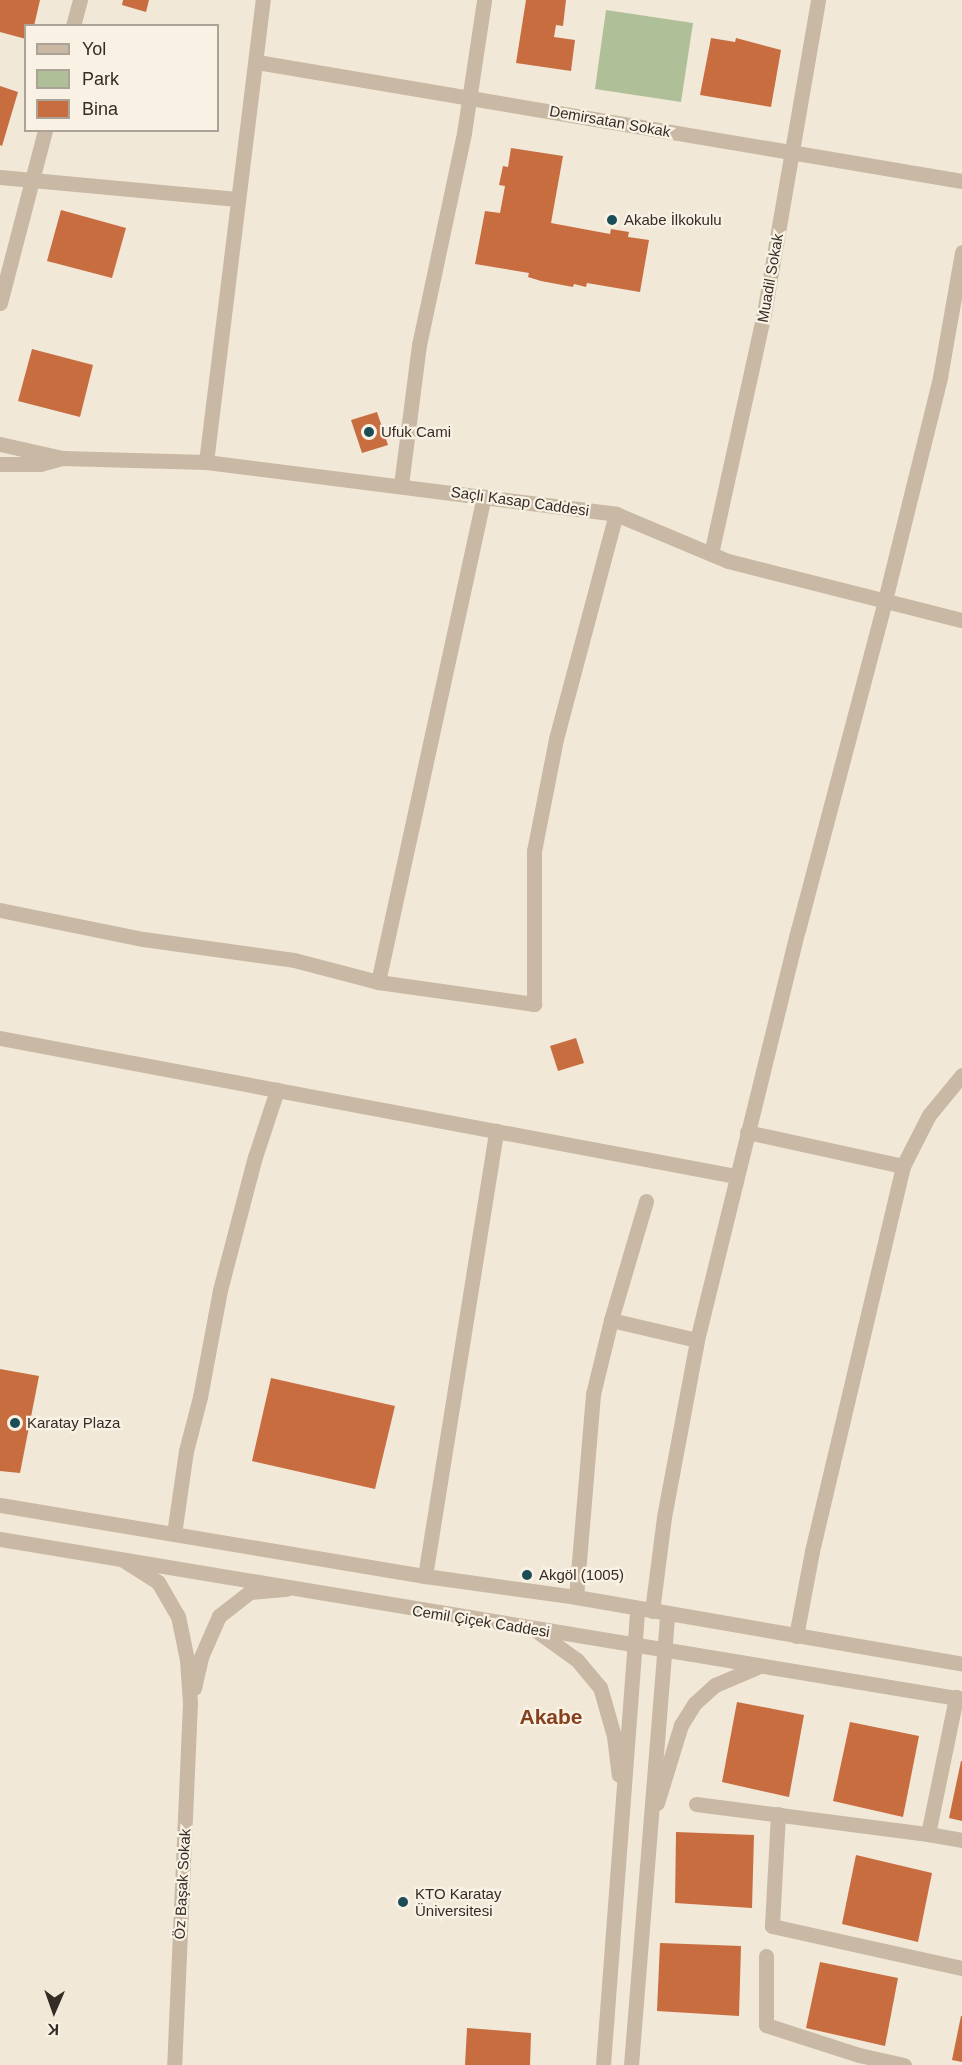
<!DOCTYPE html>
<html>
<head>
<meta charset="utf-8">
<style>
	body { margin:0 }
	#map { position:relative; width:962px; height:2065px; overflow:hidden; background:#f1e8d8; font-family:Helvetica,sans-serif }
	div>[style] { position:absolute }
	.green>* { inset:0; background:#afc098 }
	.building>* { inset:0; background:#c86d40 }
	.minor>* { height:15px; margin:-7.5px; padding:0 7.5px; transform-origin:7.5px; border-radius:7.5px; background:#c9b9a4 }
	.tertiary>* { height:15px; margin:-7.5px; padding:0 7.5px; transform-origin:7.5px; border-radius:7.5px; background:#c9b9a4 }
	.dots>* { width:16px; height:16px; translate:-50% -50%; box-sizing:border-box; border:3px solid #f9f2e4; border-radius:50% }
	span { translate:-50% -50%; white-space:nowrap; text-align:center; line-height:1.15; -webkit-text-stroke:4.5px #f9f2e4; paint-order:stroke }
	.street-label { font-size:15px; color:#352c26 }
	.poi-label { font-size:15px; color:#352c26 }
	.left { translate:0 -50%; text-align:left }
	.district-label { font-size:21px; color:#85401e; font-weight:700 }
	.legend { position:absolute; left:24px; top:24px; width:195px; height:108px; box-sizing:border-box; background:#f9f2e4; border:2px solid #aba398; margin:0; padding:8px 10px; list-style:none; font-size:18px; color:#352c26 }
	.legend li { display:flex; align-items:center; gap:12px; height:30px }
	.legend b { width:30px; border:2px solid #aba398 }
	.north { position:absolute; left:24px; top:1981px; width:60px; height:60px; -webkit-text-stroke:4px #f9f2e4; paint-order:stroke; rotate:182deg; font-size:16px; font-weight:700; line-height:24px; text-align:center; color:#352c26 }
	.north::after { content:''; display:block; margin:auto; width:21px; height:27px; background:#352c26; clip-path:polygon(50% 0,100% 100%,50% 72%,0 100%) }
</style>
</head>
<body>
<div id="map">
	<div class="green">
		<i style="clip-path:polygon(606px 10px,693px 23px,681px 102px,595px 89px)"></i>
	</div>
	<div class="building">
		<i style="clip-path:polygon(0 0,40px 0,34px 26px,26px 26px,26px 39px,0 32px)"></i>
		<i style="clip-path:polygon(123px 0,149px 0,146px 12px,122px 5px)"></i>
		<i style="clip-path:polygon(526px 0,566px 0,563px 26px,556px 25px,554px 37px,575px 40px,571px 71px,516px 63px)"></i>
		<i style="clip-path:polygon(711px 38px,735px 42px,736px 38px,781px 50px,771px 107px,700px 95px)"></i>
		<i style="clip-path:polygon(0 86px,18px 92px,2px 146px,0 145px)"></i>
		<i style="clip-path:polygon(511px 148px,563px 156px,551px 223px,610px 234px,611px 229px,629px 232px,628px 237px,649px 240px,640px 292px,587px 283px,586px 287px,574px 284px,573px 287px,541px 281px,528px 277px,529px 273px,475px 264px,485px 211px,500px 213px,505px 186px,499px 185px,503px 166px,508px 167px)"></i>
		<i style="clip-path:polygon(61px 210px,126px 228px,112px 278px,47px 261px)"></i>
		<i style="clip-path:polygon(32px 349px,93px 365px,80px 417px,18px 401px)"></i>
		<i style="clip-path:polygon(377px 412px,388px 445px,362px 453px,351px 420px)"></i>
		<i style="clip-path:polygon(576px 1038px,584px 1063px,558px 1071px,550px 1046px)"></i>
		<i style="clip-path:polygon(0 1369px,39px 1376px,20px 1473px,0 1471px)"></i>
		<i style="clip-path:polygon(271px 1378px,395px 1406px,375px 1489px,252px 1461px)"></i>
		<i style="clip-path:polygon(737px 1702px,804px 1715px,789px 1797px,722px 1782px)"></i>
		<i style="clip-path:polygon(850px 1722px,919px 1736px,903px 1817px,833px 1801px)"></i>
		<i style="clip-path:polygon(961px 1761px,962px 1761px,962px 1821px,949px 1818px)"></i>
		<i style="clip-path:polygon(676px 1832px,754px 1835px,752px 1908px,675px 1903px)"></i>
		<i style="clip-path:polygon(856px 1855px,932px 1873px,918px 1942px,842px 1924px)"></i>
		<i style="clip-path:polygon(660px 1943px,741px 1946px,739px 2016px,657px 2011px)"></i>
		<i style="clip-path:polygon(820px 1962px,898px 1978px,885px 2046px,806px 2028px)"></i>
		<i style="clip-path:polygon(961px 2016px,962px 2016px,962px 2062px,952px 2060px)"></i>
		<i style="clip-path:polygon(467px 2028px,531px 2033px,530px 2065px,465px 2065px)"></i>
	</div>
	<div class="minor">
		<i style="left:257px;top:62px;width:715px;rotate:9.58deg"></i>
		<i style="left:0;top:177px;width:238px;rotate:5.3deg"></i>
		<i style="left:206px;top:462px;width:466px;rotate:-83deg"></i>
		<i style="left:401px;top:485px;width:141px;rotate:-82.7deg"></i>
		<i style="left:419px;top:345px;width:217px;rotate:-78deg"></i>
		<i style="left:464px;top:133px;width:134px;rotate:-81.4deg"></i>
		<i style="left:711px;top:554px;width:247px;rotate:-77.6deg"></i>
		<i style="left:764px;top:313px;width:318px;rotate:-80.2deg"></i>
		<i style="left:0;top:910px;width:146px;rotate:11.5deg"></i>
		<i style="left:143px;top:939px;width:152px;rotate:7.9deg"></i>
		<i style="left:294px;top:960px;width:87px;rotate:14.7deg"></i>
		<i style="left:378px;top:982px;width:158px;rotate:8deg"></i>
		<i style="left:534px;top:1004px;width:153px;rotate:-90deg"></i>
		<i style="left:534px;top:851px;width:114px;rotate:-78.9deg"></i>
		<i style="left:556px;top:739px;width:233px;rotate:-75.1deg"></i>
		<i style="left:378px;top:982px;width:497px;rotate:-77.7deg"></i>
		<i style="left:0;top:1038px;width:749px;rotate:10.62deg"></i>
		<i style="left:747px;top:1132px;width:160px;rotate:12.3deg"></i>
		<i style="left:611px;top:1320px;width:88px;rotate:13.1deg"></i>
		<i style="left:174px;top:1534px;width:84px;rotate:-81.8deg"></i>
		<i style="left:186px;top:1451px;width:56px;rotate:-75.5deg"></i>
		<i style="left:200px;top:1397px;width:109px;rotate:-79.4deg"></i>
		<i style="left:220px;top:1290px;width:138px;rotate:-75.3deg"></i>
		<i style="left:255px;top:1157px;width:71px;rotate:-71.8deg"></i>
		<i style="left:123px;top:1560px;width:41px;rotate:32.2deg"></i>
		<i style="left:158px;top:1582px;width:39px;rotate:60deg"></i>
		<i style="left:178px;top:1616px;width:45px;rotate:78.4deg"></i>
		<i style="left:187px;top:1660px;width:43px;rotate:86deg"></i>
		<i style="left:190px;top:1703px;width:362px;rotate:92.5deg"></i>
		<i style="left:425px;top:1576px;width:451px;rotate:-80.9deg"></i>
		<i style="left:576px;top:1597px;width:204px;rotate:-85.2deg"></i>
		<i style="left:593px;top:1394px;width:76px;rotate:-76.3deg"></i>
		<i style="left:611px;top:1320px;width:124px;rotate:-73.6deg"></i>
		<i style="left:652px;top:1611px;width:95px;rotate:-82.7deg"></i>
		<i style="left:664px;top:1517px;width:180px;rotate:-79.4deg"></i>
		<i style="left:697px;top:1340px;width:422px;rotate:-76.2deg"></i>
		<i style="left:798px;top:930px;width:341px;rotate:-75.2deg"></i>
		<i style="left:885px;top:600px;width:230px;rotate:-76.1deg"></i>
		<i style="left:940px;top:377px;width:127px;rotate:-80deg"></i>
		<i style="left:796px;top:1636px;width:86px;rotate:-79.3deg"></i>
		<i style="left:812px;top:1551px;width:396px;rotate:-76.7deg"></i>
		<i style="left:903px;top:1166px;width:57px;rotate:-63deg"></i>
		<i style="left:929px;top:1115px;width:52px;rotate:-50.5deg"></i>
		<i style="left:194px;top:1688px;width:32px;rotate:-77deg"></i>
		<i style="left:201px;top:1657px;width:45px;rotate:-66.3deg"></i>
		<i style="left:219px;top:1616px;width:39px;rotate:-38deg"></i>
		<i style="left:250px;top:1592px;width:37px;rotate:-5deg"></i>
		<i style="left:696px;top:1804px;width:234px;rotate:7.4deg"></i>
		<i style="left:928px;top:1834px;width:140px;rotate:-78.4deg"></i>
		<i style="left:778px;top:1814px;width:112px;rotate:93.1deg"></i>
		<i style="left:772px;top:1926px;width:195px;rotate:12.5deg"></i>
		<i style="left:928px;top:1834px;width:35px;rotate:10deg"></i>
		<i style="left:766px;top:1956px;width:69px;rotate:90deg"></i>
		<i style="left:766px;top:2025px;width:98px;rotate:17.9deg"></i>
		<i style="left:859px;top:2055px;width:46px;rotate:12.5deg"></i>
	</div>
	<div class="tertiary">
		<i style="left:73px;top:26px;width:27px;rotate:-75deg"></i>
		<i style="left:0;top:303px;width:179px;rotate:-75.4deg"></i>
		<i style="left:0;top:444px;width:64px;rotate:12.7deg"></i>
		<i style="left:62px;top:458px;width:144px;rotate:1.6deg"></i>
		<i style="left:206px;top:462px;width:413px;rotate:7.2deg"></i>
		<i style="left:616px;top:514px;width:121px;rotate:22.8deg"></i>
		<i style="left:728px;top:561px;width:241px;rotate:14.2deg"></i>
		<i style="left:0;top:464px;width:40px"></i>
		<i style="left:40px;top:464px;width:23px;rotate:-15deg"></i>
		<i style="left:0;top:1505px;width:431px;rotate:9.5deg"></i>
		<i style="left:425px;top:1576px;width:152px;rotate:7.9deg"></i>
		<i style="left:576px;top:1597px;width:392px;rotate:9.8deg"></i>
		<i style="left:0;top:1539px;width:975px;rotate:9.44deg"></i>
		<i style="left:538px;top:1632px;width:48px;rotate:35.7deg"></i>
		<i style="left:577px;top:1660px;width:35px;rotate:50deg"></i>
		<i style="left:600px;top:1687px;width:51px;rotate:74.1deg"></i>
		<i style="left:614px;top:1736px;width:39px;rotate:83deg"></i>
		<i style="left:657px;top:1803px;width:82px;rotate:-72.9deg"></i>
		<i style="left:681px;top:1725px;width:26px;rotate:-58deg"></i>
		<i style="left:695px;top:1703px;width:27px;rotate:-42deg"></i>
		<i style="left:715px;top:1685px;width:49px;rotate:-22.9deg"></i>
		<i style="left:603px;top:2065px;width:457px;rotate:-85.7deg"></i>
		<i style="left:631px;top:2065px;width:452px;rotate:-85.4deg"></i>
	</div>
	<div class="dots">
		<i style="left:612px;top:220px;background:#1b4d57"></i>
		<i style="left:369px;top:432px;background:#1b4d57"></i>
		<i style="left:15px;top:1423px;background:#1b4d57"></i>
		<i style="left:527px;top:1575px;background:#1b4d57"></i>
		<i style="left:403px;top:1902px;background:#1b4d57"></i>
	</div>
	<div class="street-label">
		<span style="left:610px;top:121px;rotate:10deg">Demirsatan Sokak</span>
		<span style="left:770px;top:278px;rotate:-80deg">Muadil Sokak</span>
		<span style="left:520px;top:501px;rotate:8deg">Saçlı Kasap Caddesi</span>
		<span style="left:481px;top:1621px;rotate:9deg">Cemil Çiçek Caddesi</span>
		<span style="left:182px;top:1884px;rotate:-87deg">Öz Başak Sokak</span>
	</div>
	<div class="poi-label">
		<span class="left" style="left:624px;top:220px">Akabe İlkokulu</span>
		<span class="left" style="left:381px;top:432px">Ufuk Cami</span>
		<span class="left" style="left:27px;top:1423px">Karatay Plaza</span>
		<span class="left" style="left:539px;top:1575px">Akgöl (1005)</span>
		<span class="left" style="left:415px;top:1902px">KTO Karatay<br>Üniversitesi</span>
	</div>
	<div class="district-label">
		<span style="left:551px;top:1717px">Akabe</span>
	</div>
	<ul class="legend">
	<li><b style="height:8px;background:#c9b9a4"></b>Yol</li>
	<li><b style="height:16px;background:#afc098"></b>Park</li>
	<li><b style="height:16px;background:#c86d40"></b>Bina</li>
	</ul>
	<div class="north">K</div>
</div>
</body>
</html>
